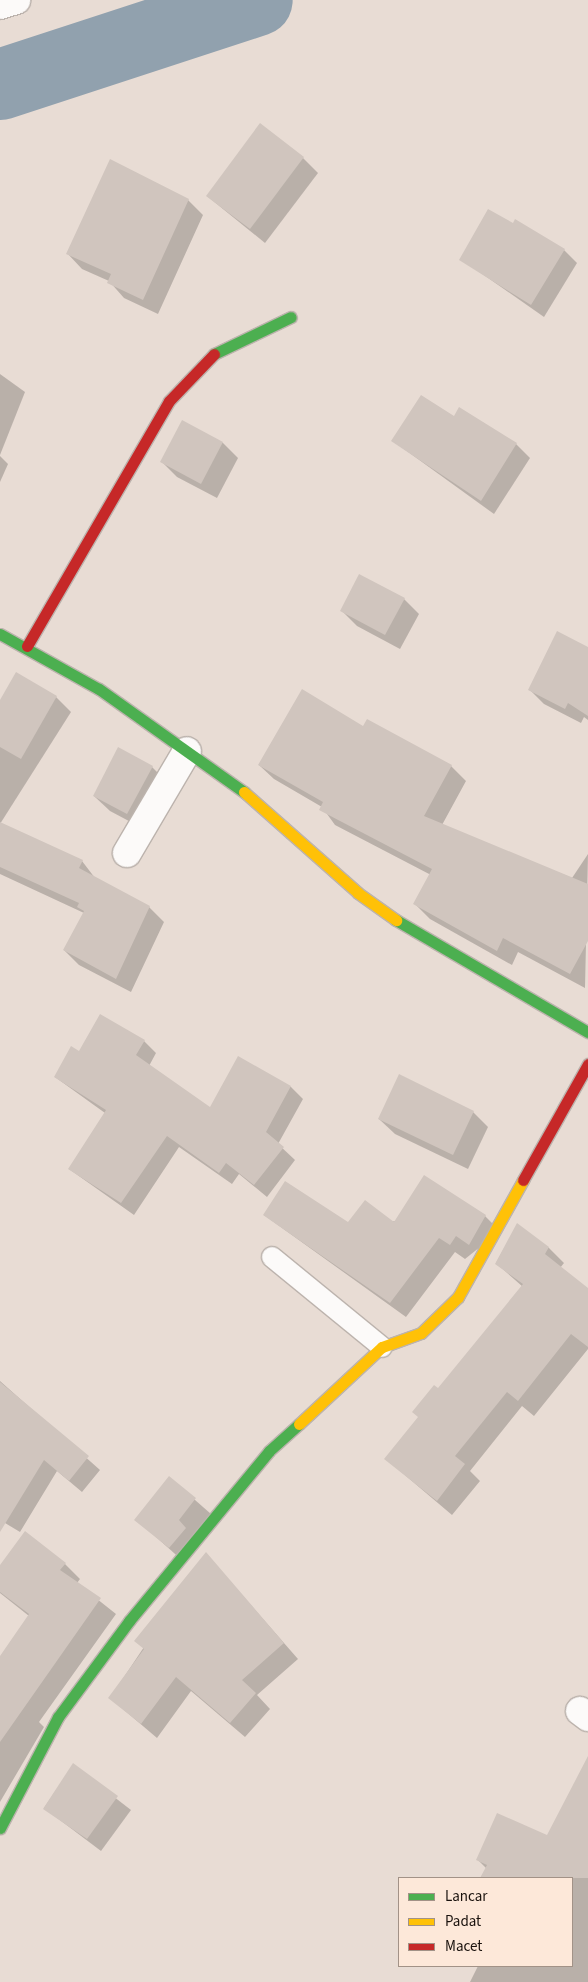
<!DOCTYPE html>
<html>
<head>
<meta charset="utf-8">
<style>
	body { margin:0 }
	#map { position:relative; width:588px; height:1982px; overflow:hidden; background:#e8dcd4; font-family:"Source Sans 3",sans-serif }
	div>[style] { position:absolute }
	.shadow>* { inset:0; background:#0003 }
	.river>* { height:71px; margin:-35.5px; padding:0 35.5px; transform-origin:35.5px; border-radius:35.5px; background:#91a1ae }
	.building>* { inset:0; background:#d0c5be }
	.roads { filter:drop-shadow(1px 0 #bcb3ad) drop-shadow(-1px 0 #bcb3ad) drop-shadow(0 1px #bcb3ad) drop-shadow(0 -1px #bcb3ad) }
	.lane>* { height:20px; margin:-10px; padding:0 10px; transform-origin:10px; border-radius:10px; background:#fcfaf9 }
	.street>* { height:28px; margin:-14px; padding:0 14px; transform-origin:14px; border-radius:14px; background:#fcfaf9 }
	.fast>* { height:11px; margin:-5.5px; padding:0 5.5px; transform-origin:5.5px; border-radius:5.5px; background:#4caf50 }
	.slow>* { height:11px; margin:-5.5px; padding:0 5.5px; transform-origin:5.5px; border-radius:5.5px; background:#ffc107 }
	.jam>* { height:11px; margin:-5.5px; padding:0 5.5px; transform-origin:5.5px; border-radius:5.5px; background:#c62828 }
	span { translate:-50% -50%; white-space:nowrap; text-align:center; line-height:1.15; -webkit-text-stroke:4.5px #fde8d9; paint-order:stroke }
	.legend { position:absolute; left:398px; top:1877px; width:175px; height:90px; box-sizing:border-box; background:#fde8d9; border:1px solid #a29287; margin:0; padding:6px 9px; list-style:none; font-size:15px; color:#19110d }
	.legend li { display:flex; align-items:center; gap:10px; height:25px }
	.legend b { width:25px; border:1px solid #a29287 }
</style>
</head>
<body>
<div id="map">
	<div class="shadow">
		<i style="clip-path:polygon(303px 158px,318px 173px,265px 243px,207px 196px)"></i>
		<i style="clip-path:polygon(188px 200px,203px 215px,158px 314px,124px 298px,109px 281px,82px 269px,67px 253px)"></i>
		<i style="clip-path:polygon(564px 250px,577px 263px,544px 317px,461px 259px)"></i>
		<i style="clip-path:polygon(0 374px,25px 392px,0 455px)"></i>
		<i style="clip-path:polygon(454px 417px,516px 444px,530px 458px,494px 514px,393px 441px)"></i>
		<i style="clip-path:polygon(183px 422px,223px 443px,238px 458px,217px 498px,177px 477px,162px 462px)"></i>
		<i style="clip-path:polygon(0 456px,8px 464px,0 482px)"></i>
		<i style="clip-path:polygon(404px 599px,419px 614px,400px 649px,357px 626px,342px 611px)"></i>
		<i style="clip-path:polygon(588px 650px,588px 720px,584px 717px,581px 723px,544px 704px,529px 689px)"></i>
		<i style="clip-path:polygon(56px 697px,71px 712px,0 824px,0 702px)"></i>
		<i style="clip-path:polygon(364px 728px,451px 766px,466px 781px,442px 825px,572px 878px,588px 854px,585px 988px,518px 952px,512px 965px,430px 919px,415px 904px,431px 875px,335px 825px,322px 807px,274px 779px,259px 765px)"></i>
		<i style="clip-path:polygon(152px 767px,167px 782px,142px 828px,110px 811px,94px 796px)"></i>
		<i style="clip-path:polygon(0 824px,82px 861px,95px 878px,149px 907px,164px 922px,131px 992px,79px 965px,64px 950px,84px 913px,0 874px)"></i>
		<i style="clip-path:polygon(144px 1041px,156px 1053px,149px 1066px,210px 1109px,238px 1058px,291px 1087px,303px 1099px,278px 1144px,295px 1160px,267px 1197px,239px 1174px,232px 1184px,179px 1147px,134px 1215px,69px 1169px,105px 1113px,55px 1077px,80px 1052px)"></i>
		<i style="clip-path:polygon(473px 1112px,488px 1127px,468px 1169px,395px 1134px,379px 1119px)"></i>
		<i style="clip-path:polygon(264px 1215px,349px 1224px,485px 1216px,500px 1231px,465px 1259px,455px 1252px,406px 1317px)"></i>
		<i style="clip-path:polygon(517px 1225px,549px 1248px,564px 1263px,560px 1268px,588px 1289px,588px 1349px,534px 1416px,522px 1406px,470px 1471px,480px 1481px,452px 1515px,386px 1459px,523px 1287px,496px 1263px)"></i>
		<i style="clip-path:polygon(0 1381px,100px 1470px,82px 1492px,57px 1471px,20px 1532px,0 1520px)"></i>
		<i style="clip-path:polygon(170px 1478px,211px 1514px,184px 1562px,136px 1519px)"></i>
		<i style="clip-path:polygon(206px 1554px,298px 1659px,257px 1695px,270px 1709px,245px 1737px,191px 1691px,157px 1738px,110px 1698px)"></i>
		<i style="clip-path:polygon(65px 1564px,80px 1579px,77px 1583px,116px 1614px,39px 1722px,44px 1727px,0 1802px,0 1658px,29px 1616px,0 1593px,0 1567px)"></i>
		<i style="clip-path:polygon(73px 1765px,131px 1810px,101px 1851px,44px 1808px)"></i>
		<i style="clip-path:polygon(588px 1769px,588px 1982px,470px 1982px,478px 1966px,572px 1966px,572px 1878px,482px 1878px,487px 1869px,478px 1860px,547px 1837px)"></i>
	</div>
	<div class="river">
		<i style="left:0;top:84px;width:270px;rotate:-18.1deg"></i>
	</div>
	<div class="building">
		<i style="clip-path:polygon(260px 123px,304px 157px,250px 229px,206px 196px)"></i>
		<i style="clip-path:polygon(110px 159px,189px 199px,143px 300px,107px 283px,111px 274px,66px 254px)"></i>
		<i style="clip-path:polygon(488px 209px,513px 223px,515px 219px,565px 249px,531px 305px,459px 260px)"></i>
		<i style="clip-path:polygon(421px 395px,454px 416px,459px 407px,517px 443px,481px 501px,391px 441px)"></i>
		<i style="clip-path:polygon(182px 420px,223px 442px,201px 484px,160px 462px)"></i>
		<i style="clip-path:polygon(359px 574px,405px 598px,385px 635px,340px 611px)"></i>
		<i style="clip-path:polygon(557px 631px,588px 647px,588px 716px,568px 703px,565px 709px,528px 690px)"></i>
		<i style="clip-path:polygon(16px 672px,57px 696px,21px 759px,0 747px,0 700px)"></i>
		<i style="clip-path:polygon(302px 689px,363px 726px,367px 719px,452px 765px,424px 816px,588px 884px,588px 941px,570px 974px,503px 938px,497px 951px,413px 904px,432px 869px,319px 810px,323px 802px,258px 765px)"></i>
		<i style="clip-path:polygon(118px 747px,153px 766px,127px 814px,93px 796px)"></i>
		<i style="clip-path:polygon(0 822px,83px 860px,79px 868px,150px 906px,116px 979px,63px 950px,84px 911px,77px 907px,79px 903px,0 867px)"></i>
		<i style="clip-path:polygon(100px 1014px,145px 1040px,136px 1055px,210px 1107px,238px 1056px,291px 1086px,266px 1132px,284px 1147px,254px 1185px,226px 1163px,219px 1173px,167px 1136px,121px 1203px,68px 1169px,106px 1110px,54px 1077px,71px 1046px,79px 1051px)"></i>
		<i style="clip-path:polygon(399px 1074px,474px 1111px,453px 1155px,378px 1119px)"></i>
		<i style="clip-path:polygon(424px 1175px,486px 1215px,469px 1245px,456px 1236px,450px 1245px,439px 1238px,390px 1303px,263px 1215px,285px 1181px,348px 1222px,365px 1200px,394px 1222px)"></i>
		<i style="clip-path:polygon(517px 1223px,549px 1247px,545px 1254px,588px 1288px,588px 1347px,571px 1334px,518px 1401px,507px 1392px,455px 1456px,465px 1464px,437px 1501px,384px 1459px,418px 1417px,412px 1412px,434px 1385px,438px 1388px,523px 1284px,495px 1264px)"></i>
		<i style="clip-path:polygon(0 1382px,89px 1456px,69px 1481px,44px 1460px,0 1532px)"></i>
		<i style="clip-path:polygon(169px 1476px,196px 1498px,179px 1520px,186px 1528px,169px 1548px,134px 1520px)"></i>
		<i style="clip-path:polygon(25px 1531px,66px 1563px,60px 1570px,101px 1598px,0 1742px,0 1656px,29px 1614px,0 1592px,0 1565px)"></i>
		<i style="clip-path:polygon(206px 1552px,284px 1643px,242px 1680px,256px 1693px,230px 1723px,176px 1677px,141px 1724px,108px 1698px,144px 1649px,134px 1641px)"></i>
		<i style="clip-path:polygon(588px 1756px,588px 1878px,480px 1878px,487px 1865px,476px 1860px,497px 1813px,547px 1835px)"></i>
		<i style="clip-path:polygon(73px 1763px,118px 1796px,87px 1839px,43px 1809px)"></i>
	</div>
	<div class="roads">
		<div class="lane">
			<i style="left:272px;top:1257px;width:142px;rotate:39.3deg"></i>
		</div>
		<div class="street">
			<i style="left:0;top:5px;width:17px;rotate:-17deg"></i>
			<i style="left:127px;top:853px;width:118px;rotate:-59.5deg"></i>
			<i style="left:580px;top:1711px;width:10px;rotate:37deg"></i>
		</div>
		<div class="fast">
			<i style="left:214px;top:354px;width:85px;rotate:-25.7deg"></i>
			<i style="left:0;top:634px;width:113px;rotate:29.1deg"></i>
			<i style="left:99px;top:689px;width:178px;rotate:35.4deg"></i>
			<i style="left:396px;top:920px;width:222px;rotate:30.3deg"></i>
			<i style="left:0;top:1828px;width:125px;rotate:-62.4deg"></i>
			<i style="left:58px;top:1717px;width:119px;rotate:-53.5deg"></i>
			<i style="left:129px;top:1621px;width:220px;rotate:-50.5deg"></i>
			<i style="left:269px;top:1451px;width:40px;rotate:-42deg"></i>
		</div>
		<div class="slow">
			<i style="left:244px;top:792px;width:152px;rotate:41.5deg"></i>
			<i style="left:358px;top:893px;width:47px;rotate:35.4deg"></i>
			<i style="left:299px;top:1424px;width:113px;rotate:-42.9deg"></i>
			<i style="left:382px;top:1347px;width:41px;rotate:-19.7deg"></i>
			<i style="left:421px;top:1333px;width:52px;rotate:-44.2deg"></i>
			<i style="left:458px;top:1297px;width:134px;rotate:-60.9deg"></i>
		</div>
		<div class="jam">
			<i style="left:27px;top:646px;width:283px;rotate:-59.9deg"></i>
			<i style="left:169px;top:401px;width:65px;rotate:-46.2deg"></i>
			<i style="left:523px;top:1180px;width:133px;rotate:-60.7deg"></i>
		</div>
	</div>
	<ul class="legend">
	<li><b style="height:6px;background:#4caf50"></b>Lancar</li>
	<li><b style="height:6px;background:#ffc107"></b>Padat</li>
	<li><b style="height:6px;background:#c62828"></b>Macet</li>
	</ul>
</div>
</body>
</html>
